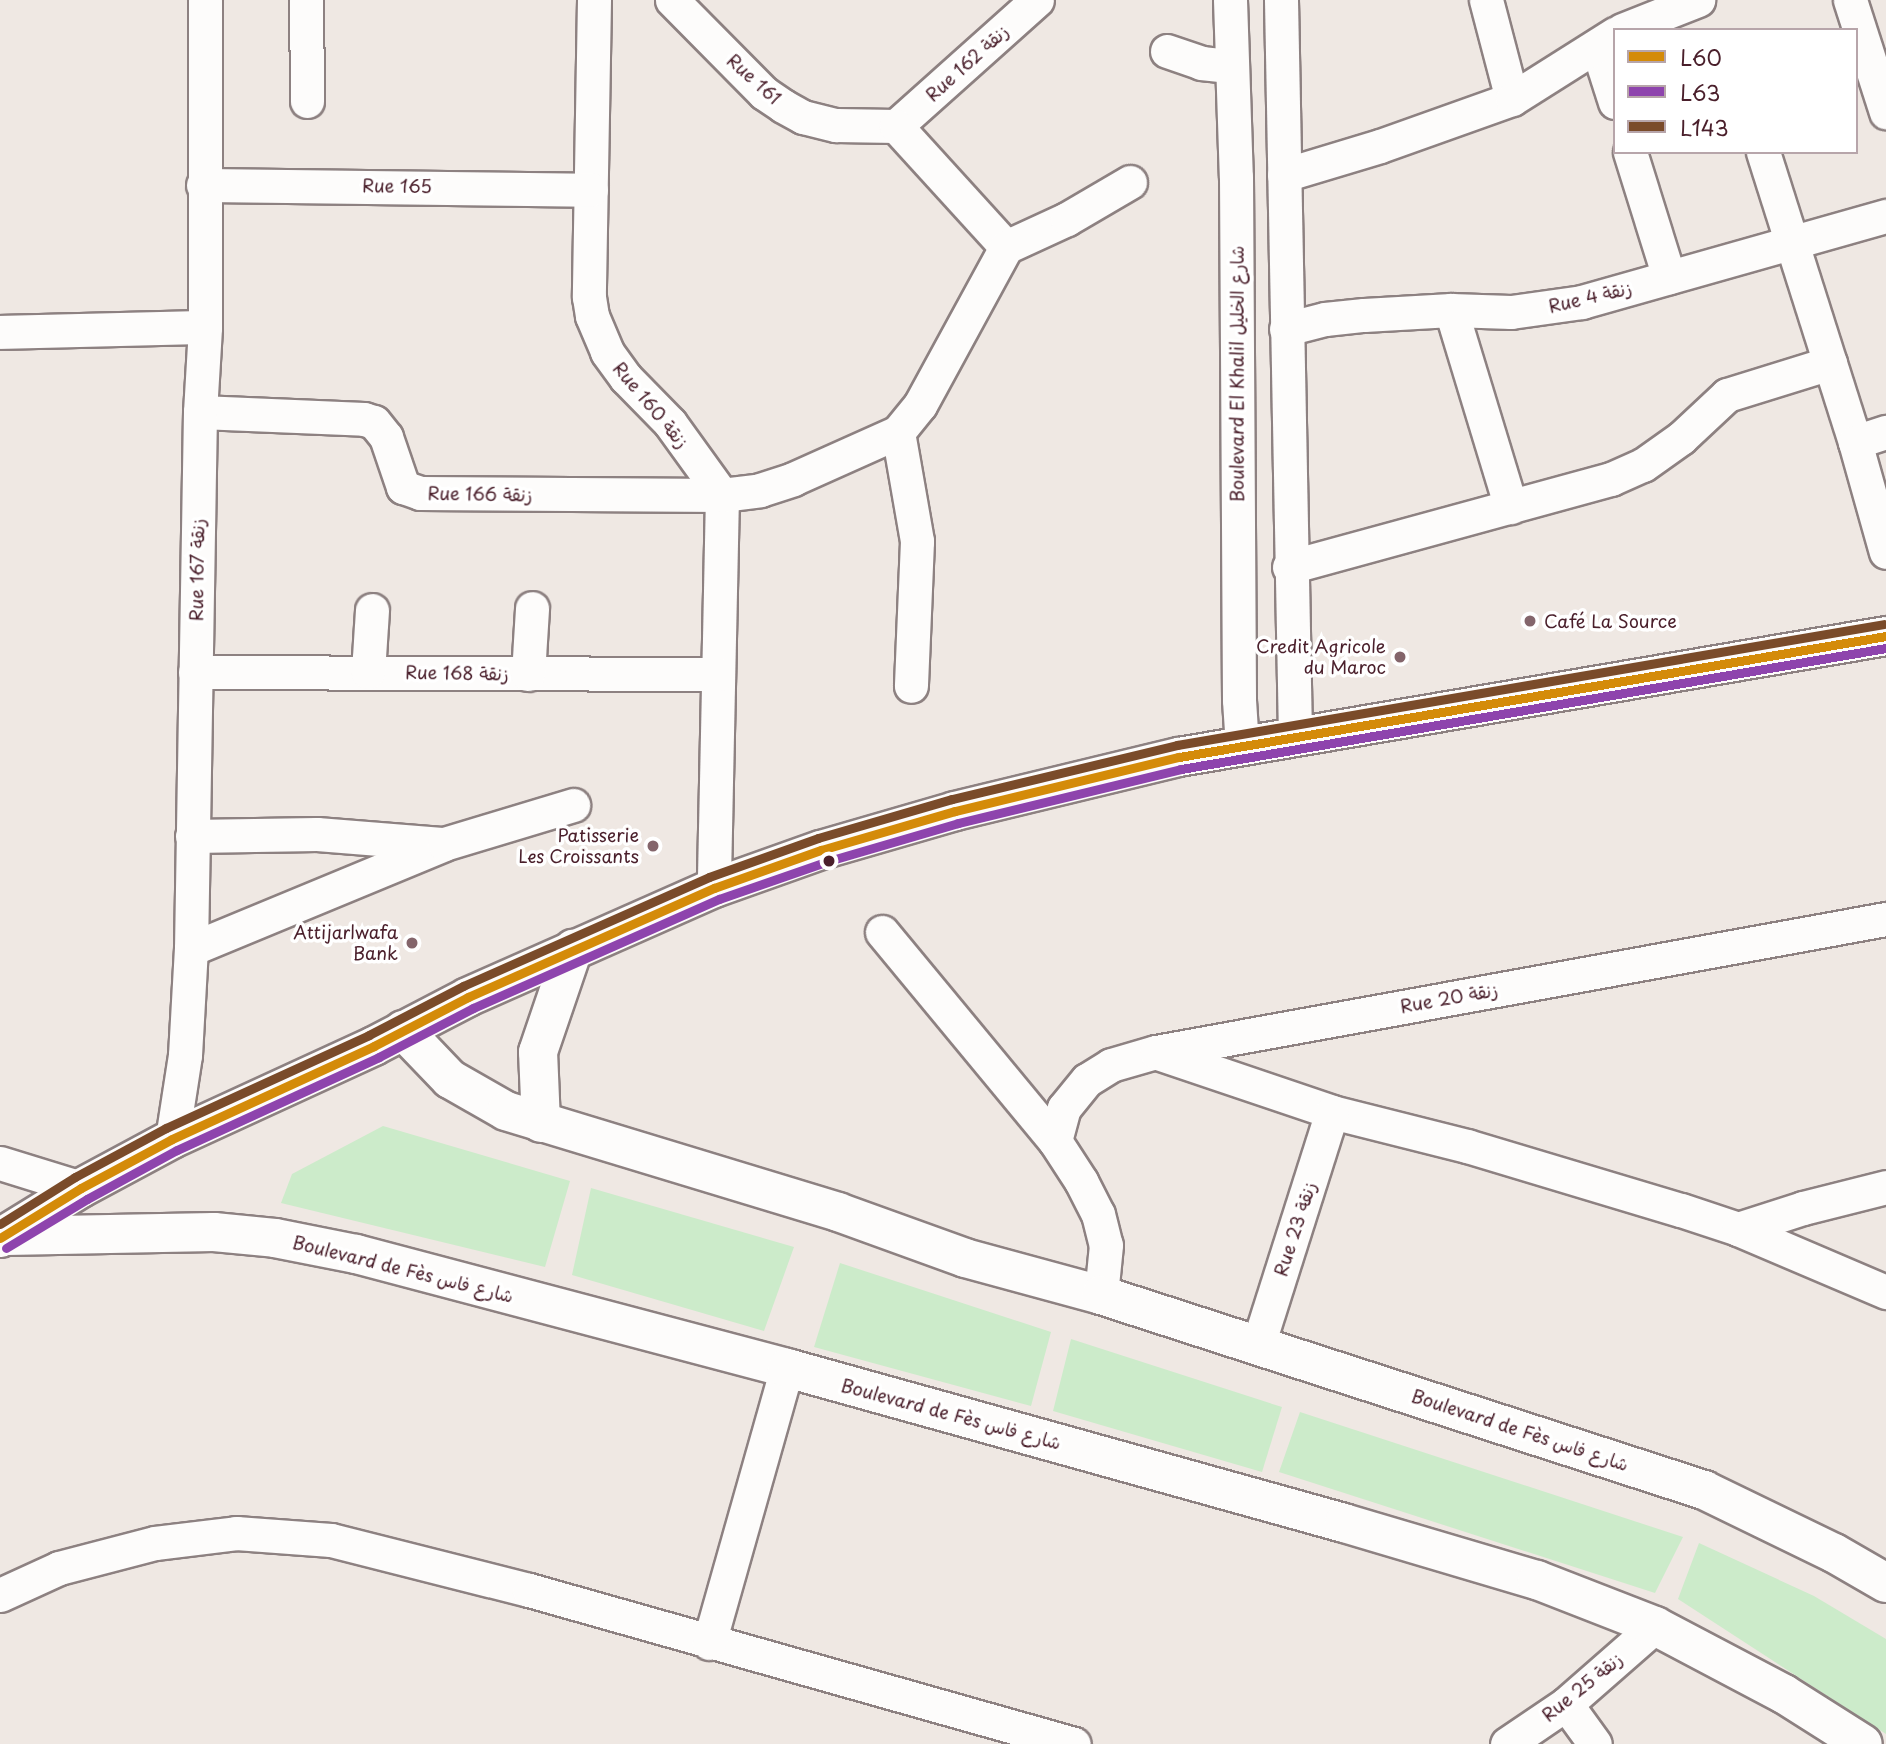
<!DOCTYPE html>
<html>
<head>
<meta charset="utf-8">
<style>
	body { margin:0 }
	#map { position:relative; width:1886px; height:1744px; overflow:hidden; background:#efe8e3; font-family:"Playpen Sans","Playpen Sans Arabic",sans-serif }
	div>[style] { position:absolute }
	.green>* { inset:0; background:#ccebca }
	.roads { filter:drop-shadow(2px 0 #8d8181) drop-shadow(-2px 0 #8d8181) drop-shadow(0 2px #8d8181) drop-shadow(0 -2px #8d8181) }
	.minor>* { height:33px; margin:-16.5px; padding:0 16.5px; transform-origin:16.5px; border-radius:16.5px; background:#fdfcfb }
	.major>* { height:38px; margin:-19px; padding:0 19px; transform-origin:19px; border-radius:19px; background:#fdfcfb }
	.bus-1>* { height:9px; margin:-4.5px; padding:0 4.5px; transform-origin:4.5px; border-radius:4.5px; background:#d48b09 }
	.bus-2>* { height:9px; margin:-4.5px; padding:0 4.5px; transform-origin:4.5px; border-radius:4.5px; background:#8e44ad }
	.bus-3>* { height:9px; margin:-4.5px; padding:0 4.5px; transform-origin:4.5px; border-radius:4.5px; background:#7a4b2a }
	.dots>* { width:19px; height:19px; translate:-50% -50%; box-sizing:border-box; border:4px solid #fff; border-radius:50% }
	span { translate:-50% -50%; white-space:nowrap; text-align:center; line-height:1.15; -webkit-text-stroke:7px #fff; paint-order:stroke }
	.street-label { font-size:18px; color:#4a1f2b }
	.poi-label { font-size:18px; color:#4a1f2b }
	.left { translate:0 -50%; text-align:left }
	.right { translate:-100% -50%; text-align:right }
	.legend { position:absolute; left:1613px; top:28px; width:245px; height:126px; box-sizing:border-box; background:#fff; border:2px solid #b7a5aa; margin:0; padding:9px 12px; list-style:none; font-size:21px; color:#4a1f2b }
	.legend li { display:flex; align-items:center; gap:14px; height:35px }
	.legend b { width:35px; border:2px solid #b7a5aa }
</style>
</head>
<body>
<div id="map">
	<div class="green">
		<i style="clip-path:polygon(383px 1126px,570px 1181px,545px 1267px,281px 1203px,292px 1174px)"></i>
		<i style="clip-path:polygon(591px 1188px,794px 1247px,764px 1331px,572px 1275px)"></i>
		<i style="clip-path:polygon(840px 1263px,1051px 1332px,1031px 1406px,814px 1347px)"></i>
		<i style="clip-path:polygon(1071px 1339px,1282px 1407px,1262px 1472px,1053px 1411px)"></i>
		<i style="clip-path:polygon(1300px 1412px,1683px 1537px,1655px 1593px,1279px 1472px)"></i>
		<i style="clip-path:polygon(1699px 1543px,1814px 1596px,1886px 1639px,1886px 1734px,1678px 1599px)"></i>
	</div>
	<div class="roads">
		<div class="minor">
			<i style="left:306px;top:0;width:101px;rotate:89.4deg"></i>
			<i style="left:594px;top:0;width:297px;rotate:91deg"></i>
			<i style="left:589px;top:297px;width:19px;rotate:81deg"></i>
			<i style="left:592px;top:316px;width:39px;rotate:67deg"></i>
			<i style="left:607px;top:352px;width:32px;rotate:54deg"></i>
			<i style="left:626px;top:378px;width:63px;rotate:45.6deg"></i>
			<i style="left:670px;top:423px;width:89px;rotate:54.2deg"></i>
			<i style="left:722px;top:495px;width:393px;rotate:91.2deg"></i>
			<i style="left:672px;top:0;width:131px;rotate:45.3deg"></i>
			<i style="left:764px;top:93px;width:23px;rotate:34deg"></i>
			<i style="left:783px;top:106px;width:23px;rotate:29deg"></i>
			<i style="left:803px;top:117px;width:34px;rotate:14deg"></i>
			<i style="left:836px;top:125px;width:60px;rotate:1deg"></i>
			<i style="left:1230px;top:0;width:177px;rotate:88.1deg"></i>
			<i style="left:1236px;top:177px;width:523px;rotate:89.67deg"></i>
			<i style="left:1239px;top:700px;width:47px;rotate:86.3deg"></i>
			<i style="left:1281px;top:0;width:736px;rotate:88.91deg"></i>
			<i style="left:1486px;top:0;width:102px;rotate:75.3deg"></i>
			<i style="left:1850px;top:0;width:118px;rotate:72.2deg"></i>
			<i style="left:1622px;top:30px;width:82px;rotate:-21.5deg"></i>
			<i style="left:1597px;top:46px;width:59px;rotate:72.2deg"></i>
			<i style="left:1167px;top:51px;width:36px;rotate:19deg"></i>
			<i style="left:1201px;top:63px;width:31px;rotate:6deg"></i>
			<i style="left:896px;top:126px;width:189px;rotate:-41.8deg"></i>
			<i style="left:896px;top:126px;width:164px;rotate:47.7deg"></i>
			<i style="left:1630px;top:152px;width:131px;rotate:72.7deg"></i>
			<i style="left:1763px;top:152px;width:304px;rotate:72.4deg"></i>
			<i style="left:1855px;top:442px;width:114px;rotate:74.3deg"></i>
			<i style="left:1284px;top:175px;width:100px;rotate:-16.8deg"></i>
			<i style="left:1380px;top:146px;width:140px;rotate:-19.6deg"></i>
			<i style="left:1512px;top:99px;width:122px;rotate:-32.3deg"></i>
			<i style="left:203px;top:185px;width:388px;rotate:0.7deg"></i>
			<i style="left:1451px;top:310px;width:206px;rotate:73.1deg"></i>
			<i style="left:1286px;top:329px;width:40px;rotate:-14.4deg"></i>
			<i style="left:1325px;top:319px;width:39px;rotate:-6deg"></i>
			<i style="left:1364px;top:315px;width:87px;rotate:-3.3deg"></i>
			<i style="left:1451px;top:310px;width:60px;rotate:1.9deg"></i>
			<i style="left:1511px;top:312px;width:72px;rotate:-8deg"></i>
			<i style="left:1582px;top:302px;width:316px;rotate:-15.8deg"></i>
			<i style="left:0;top:332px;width:205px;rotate:-1.4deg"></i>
			<i style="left:200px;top:412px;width:164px;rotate:2.4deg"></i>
			<i style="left:364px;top:419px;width:10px;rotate:17deg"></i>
			<i style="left:374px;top:422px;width:19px;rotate:51deg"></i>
			<i style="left:386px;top:437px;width:53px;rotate:71.2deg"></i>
			<i style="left:403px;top:487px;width:18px;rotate:19deg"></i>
			<i style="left:420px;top:493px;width:302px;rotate:0.4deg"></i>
			<i style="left:722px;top:495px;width:38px;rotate:-7deg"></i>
			<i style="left:760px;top:490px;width:35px;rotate:-18deg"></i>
			<i style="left:793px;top:479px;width:115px;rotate:-24.1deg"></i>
			<i style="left:898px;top:432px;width:35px;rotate:-51deg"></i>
			<i style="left:920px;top:405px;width:180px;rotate:-61.4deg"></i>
			<i style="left:1006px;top:247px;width:67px;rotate:-24.7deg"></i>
			<i style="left:1067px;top:219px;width:73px;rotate:-30.4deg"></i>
			<i style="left:898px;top:432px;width:111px;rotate:80.1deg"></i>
			<i style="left:917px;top:541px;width:145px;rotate:92.4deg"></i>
			<i style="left:1855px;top:442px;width:33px;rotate:-18deg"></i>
			<i style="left:1289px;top:567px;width:334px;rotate:-15.3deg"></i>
			<i style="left:1611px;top:479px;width:35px;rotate:-24deg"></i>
			<i style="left:1643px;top:465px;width:47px;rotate:-35.4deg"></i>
			<i style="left:1681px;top:438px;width:63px;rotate:-43.1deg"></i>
			<i style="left:1727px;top:395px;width:108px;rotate:-17.3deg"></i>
			<i style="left:195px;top:672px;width:523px;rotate:0.22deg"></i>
			<i style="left:368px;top:672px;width:62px;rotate:-86.3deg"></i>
			<i style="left:528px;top:674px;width:66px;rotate:-86.5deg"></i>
			<i style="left:192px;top:836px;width:125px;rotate:-0.9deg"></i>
			<i style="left:317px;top:834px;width:125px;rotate:4.6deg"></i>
			<i style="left:882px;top:932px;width:271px;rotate:50.4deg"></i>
			<i style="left:1055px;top:1141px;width:48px;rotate:57deg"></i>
			<i style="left:1081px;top:1181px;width:37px;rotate:63deg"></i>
			<i style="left:1098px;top:1214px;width:32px;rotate:76deg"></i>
			<i style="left:1106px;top:1245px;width:50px;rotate:95.7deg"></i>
			<i style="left:191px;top:949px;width:274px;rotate:-22.5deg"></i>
			<i style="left:444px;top:844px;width:135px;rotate:-16.8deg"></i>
			<i style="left:1158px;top:1053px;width:184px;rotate:18.7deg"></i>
			<i style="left:1332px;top:1112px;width:139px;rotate:14.1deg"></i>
			<i style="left:1467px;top:1146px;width:223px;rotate:16.7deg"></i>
			<i style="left:1681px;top:1210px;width:60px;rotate:18.4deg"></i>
			<i style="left:1738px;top:1229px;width:161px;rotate:23.1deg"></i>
			<i style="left:172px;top:1139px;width:85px;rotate:-81.2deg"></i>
			<i style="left:185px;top:1055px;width:106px;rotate:-86.8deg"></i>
			<i style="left:191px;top:949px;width:537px;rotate:-89.04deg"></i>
			<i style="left:200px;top:412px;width:85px;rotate:-86.6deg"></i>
			<i style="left:205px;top:327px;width:327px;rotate:-90deg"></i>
			<i style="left:1055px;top:1141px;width:34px;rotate:-75deg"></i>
			<i style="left:1064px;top:1108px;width:36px;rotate:-51deg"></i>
			<i style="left:1087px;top:1080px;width:28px;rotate:-32deg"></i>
			<i style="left:1111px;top:1065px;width:47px;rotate:-16.1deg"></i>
			<i style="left:1156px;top:1052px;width:742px;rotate:-10.33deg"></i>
			<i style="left:0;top:1163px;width:85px;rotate:17.2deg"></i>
			<i style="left:1738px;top:1229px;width:68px;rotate:-17.9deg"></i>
			<i style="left:1803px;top:1208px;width:86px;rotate:-14.2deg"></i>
			<i style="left:1258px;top:1345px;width:244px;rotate:-72.4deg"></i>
			<i style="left:0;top:1595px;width:65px;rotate:-24.6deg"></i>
			<i style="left:59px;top:1568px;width:99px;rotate:-14.6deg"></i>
			<i style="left:155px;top:1543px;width:82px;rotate:-7deg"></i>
			<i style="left:236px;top:1533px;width:95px;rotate:4.2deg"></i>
			<i style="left:331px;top:1540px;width:204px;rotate:14.2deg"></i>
			<i style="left:529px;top:1590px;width:566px;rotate:15.78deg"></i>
			<i style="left:709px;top:1643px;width:286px;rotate:-74.2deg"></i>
			<i style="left:1566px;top:1704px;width:49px;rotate:54.1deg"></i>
			<i style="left:1507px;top:1744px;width:71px;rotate:-34.1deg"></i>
			<i style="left:1566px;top:1704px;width:118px;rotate:-41.2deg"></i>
		</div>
		<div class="major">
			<i style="left:403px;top:1030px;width:68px;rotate:46.2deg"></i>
			<i style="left:450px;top:1079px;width:64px;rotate:29.7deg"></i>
			<i style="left:506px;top:1111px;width:347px;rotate:16.9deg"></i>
			<i style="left:838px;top:1212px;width:135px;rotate:19.9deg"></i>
			<i style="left:965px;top:1258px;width:141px;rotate:15.2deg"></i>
			<i style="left:1101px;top:1295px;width:634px;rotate:17.92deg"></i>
			<i style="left:1704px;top:1490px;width:144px;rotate:25.9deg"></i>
			<i style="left:1834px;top:1553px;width:60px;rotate:30deg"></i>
			<i style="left:541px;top:1123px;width:71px;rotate:-92.4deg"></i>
			<i style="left:538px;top:1052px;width:109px;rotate:-71.2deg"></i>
			<i style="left:6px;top:1236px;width:208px;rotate:-1.1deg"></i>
			<i style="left:214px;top:1232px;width:61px;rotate:5.6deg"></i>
			<i style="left:275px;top:1238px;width:83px;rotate:11.2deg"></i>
			<i style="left:356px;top:1254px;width:446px;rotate:14.8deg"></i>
			<i style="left:787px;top:1368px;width:578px;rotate:15.55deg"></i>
			<i style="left:1344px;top:1523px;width:201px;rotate:16.5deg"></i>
			<i style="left:1537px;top:1580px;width:127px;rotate:21.3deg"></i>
			<i style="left:1655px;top:1626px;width:146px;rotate:27.8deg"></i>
			<i style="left:1784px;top:1694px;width:93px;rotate:32.3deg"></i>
			<i style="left:0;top:1238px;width:95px;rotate:-31.7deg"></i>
			<i style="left:81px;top:1188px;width:103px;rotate:-28.3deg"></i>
			<i style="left:172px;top:1139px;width:222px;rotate:-24.7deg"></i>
			<i style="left:374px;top:1046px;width:106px;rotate:-27.5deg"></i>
			<i style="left:468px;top:997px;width:269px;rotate:-23.9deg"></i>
			<i style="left:714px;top:888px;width:114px;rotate:-19.6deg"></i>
			<i style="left:821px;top:850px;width:140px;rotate:-16.2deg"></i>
			<i style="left:955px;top:811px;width:230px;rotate:-13.6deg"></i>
			<i style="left:1179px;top:757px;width:717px;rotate:-9.71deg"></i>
		</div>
	</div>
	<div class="bus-1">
		<i style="left:0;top:1238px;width:95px;rotate:-31.7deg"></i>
		<i style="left:81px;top:1188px;width:103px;rotate:-28.3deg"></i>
		<i style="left:172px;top:1139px;width:222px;rotate:-24.7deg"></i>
		<i style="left:374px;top:1046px;width:106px;rotate:-27.5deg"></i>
		<i style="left:468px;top:997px;width:269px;rotate:-23.9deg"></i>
		<i style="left:714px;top:888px;width:114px;rotate:-19.6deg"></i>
		<i style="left:821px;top:850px;width:140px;rotate:-16.2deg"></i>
		<i style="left:955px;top:811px;width:230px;rotate:-13.6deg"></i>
		<i style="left:1179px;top:757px;width:717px;rotate:-9.71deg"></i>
	</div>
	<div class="bus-2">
		<i style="left:6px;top:1248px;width:95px;rotate:-31.2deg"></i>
		<i style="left:87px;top:1199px;width:102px;rotate:-28.6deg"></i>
		<i style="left:177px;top:1150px;width:222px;rotate:-24.7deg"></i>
		<i style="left:379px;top:1057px;width:106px;rotate:-27.5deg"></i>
		<i style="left:473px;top:1008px;width:269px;rotate:-23.9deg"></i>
		<i style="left:719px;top:899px;width:112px;rotate:-19.2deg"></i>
		<i style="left:825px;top:862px;width:139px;rotate:-16.3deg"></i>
		<i style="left:958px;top:823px;width:229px;rotate:-13.6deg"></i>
		<i style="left:1181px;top:769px;width:715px;rotate:-9.74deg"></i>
	</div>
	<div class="bus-3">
		<i style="left:0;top:1224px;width:89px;rotate:-32.1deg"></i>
		<i style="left:75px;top:1177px;width:103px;rotate:-28.3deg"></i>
		<i style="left:166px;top:1128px;width:223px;rotate:-24.6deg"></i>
		<i style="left:369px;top:1035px;width:106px;rotate:-27.5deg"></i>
		<i style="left:463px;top:986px;width:269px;rotate:-23.9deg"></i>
		<i style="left:709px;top:877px;width:116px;rotate:-19.7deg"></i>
		<i style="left:818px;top:838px;width:140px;rotate:-16.2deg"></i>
		<i style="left:952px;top:799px;width:231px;rotate:-13.5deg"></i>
		<i style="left:1177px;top:745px;width:717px;rotate:-9.71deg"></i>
	</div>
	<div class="dots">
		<i style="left:1530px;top:621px;background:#84656b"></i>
		<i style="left:1400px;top:657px;background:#84656b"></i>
		<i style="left:653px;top:846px;background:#84656b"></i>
		<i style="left:829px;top:861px;background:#4a1f2b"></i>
		<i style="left:412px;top:943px;background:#84656b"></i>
	</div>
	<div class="street-label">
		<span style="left:967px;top:63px;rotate:-42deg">Rue 162 زنقة</span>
		<span style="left:754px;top:79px;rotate:42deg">Rue 161</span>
		<span style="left:397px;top:186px;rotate:1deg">Rue 165</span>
		<span style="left:1590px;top:297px;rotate:-13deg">Rue 4 زنقة</span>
		<span style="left:1237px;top:374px;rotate:-90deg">Boulevard El Khalil شارع الخليل</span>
		<span style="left:651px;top:405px;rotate:50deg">Rue 160 زنقة</span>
		<span style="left:480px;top:494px;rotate:1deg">Rue 166 زنقة</span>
		<span style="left:197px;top:570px;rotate:-89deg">Rue 167 زنقة</span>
		<span style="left:457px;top:673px;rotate:1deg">Rue 168 زنقة</span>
		<span style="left:1449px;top:998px;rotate:-10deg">Rue 20 زنقة</span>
		<span style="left:1295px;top:1229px;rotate:-72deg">Rue 23 زنقة</span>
		<span style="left:403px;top:1269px;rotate:14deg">Boulevard de Fès شارع فاس</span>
		<span style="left:951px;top:1414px;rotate:15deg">Boulevard de Fès شارع فاس</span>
		<span style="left:1520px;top:1430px;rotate:18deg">Boulevard de Fès شارع فاس</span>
		<span style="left:1582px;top:1687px;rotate:-39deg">Rue 25 زنقة</span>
	</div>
	<div class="poi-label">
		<span class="left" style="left:1544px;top:621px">Café La Source</span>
		<span class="right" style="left:1386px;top:657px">Credit Agricole<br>du Maroc</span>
		<span class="right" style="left:639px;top:846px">Patisserie<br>Les Croissants</span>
		<span class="right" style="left:398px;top:943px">Attijarlwafa<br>Bank</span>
	</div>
	<ul class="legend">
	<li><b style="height:9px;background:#d48b09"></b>L60</li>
	<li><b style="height:9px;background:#8e44ad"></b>L63</li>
	<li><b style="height:9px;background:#7a4b2a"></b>L143</li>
	</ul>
</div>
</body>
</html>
